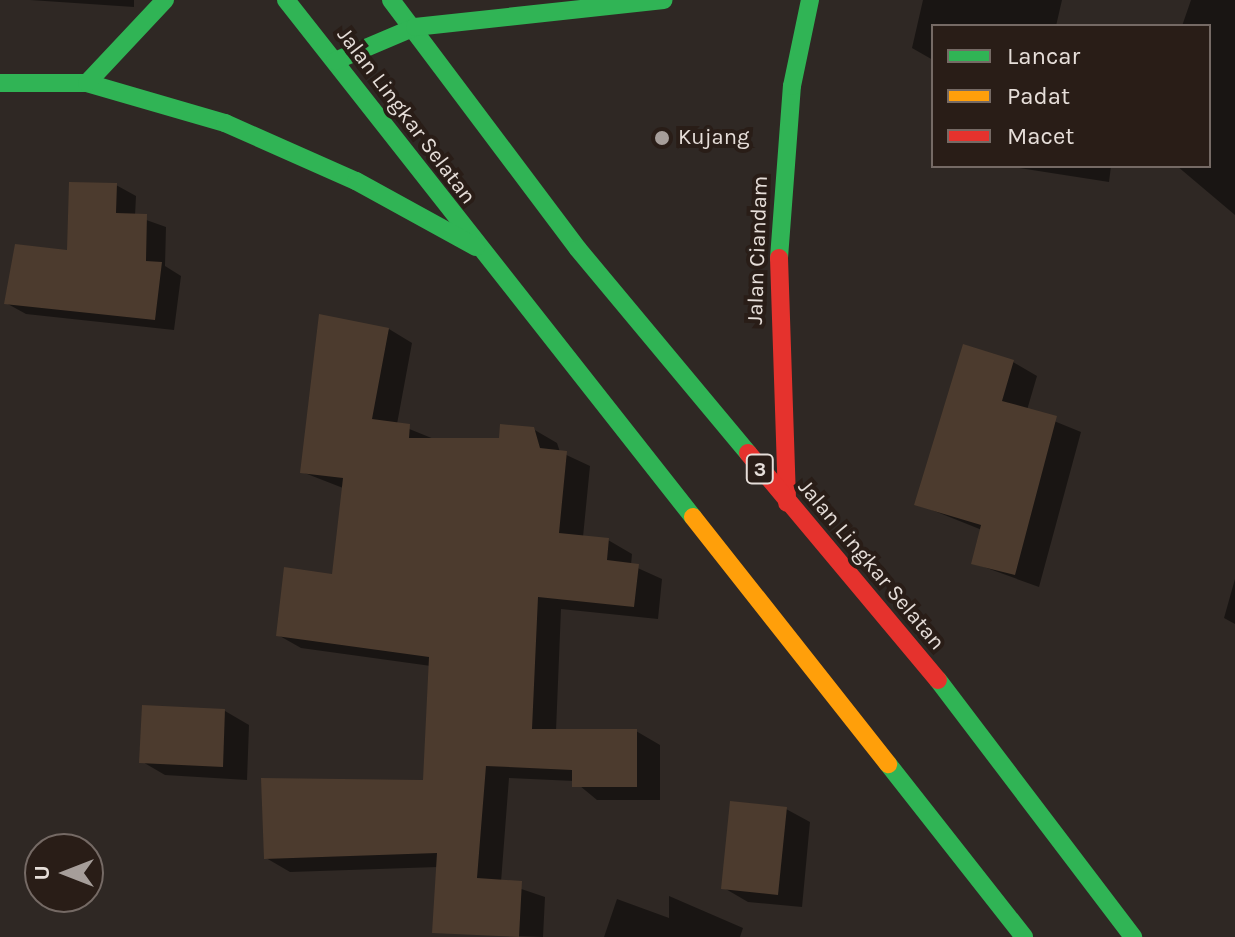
<!DOCTYPE html>
<html>
<head>
<meta charset="utf-8">
<style>
	body { margin:0 }
	#map { position:relative; width:1235px; height:937px; overflow:hidden; background:#2f2824; font-family:Karla,sans-serif }
	div>[style] { position:absolute }
	.shadow>* { inset:0; background:#0007 }
	.building>* { inset:0; background:#4c3b2e }
	.fast>* { height:18px; margin:-9px; padding:0 9px; transform-origin:9px; border-radius:9px; background:#30b455 }
	.slow>* { height:18px; margin:-9px; padding:0 9px; transform-origin:9px; border-radius:9px; background:#ff9f0a }
	.jam>* { height:18px; margin:-9px; padding:0 9px; transform-origin:9px; border-radius:9px; background:#e5322d }
	.dots>* { width:22px; height:22px; translate:-50% -50%; box-sizing:border-box; border:4px solid #291d17; border-radius:50% }
	span { translate:-50% -50%; white-space:nowrap; text-align:center; line-height:1.15; -webkit-text-stroke:8px #291d17; paint-order:stroke }
	.shield-label span { padding:2px 6px; background:#291d17; border:2px solid; border-radius:6px; -webkit-text-stroke-width:0 }
	.shield-label { font-size:20px; color:#e6ded9; font-weight:700 }
	.street-label { font-size:22px; color:#e6ded9 }
	.poi-label { font-size:22px; color:#e6ded9 }
	.left { translate:0 -50%; text-align:left }
	.legend { position:absolute; left:931px; top:24px; width:280px; height:144px; box-sizing:border-box; background:#291d17; border:2px solid #756a65; margin:0; padding:10px 14px; list-style:none; font-size:24px; color:#e6ded9 }
	.legend li { display:flex; align-items:center; gap:16px; height:40px }
	.legend b { width:40px; border:2px solid #756a65 }
	.north { position:absolute; left:24px; top:833px; width:80px; height:80px; box-sizing:border-box; background:#291d17; border:2px solid #756a65; border-radius:50%; rotate:270deg; font-size:22px; font-weight:700; line-height:32px; text-align:center; color:#e6ded9 }
	.north::after { content:''; display:block; margin:auto; width:28px; height:36px; background:#a69e9a; clip-path:polygon(50% 0,100% 100%,50% 72%,0 100%) }
</style>
</head>
<body>
<div id="map">
	<div class="shadow">
		<i style="clip-path:polygon(30px 0,134px 0,134px 7px)"></i>
		<i style="clip-path:polygon(923px 0,1062px 0,1056px 26px,933px 26px,933px 60px,912px 48px)"></i>
		<i style="clip-path:polygon(1191px 0,1235px 0,1235px 215px,1177px 166px,1209px 166px,1209px 26px,1182px 26px)"></i>
		<i style="clip-path:polygon(1006px 166px,1111px 166px,1109px 182px)"></i>
		<i style="clip-path:polygon(116px 185px,136px 196px,135px 216px,166px 227px,165px 266px,181px 276px,174px 330px,26px 314px,6px 303px,69px 253px)"></i>
		<i style="clip-path:polygon(389px 329px,412px 343px,397px 424px,434px 439px,501px 440px,533px 429px,557px 443px,560px 452px,590px 466px,583px 537px,608px 540px,632px 554px,631px 565px,662px 579px,658px 619px,561px 609px,556px 731px,636px 731px,660px 745px,660px 800px,597px 800px,574px 781px,509px 778px,501px 882px,545px 897px,543px 937px,434px 932px,438px 867px,290px 872px,266px 858px,425px 782px,431px 666px,301px 648px,278px 635px,334px 576px,343px 488px,302px 472px)"></i>
		<i style="clip-path:polygon(1013px 362px,1037px 376px,1027px 410px,1081px 432px,1039px 587px,973px 563px,982px 530px,917px 504px)"></i>
		<i style="clip-path:polygon(1235px 579px,1235px 624px,1224px 618px)"></i>
		<i style="clip-path:polygon(225px 711px,249px 725px,247px 780px,165px 775px,141px 761px)"></i>
		<i style="clip-path:polygon(786px 809px,810px 822px,802px 907px,748px 902px,724px 888px)"></i>
		<i style="clip-path:polygon(669px 896px,743px 928px,740px 937px,604px 937px,617px 899px,669px 918px)"></i>
	</div>
	<div class="building">
		<i style="clip-path:polygon(69px 182px,117px 183px,116px 213px,147px 214px,146px 261px,162px 262px,155px 320px,4px 304px,15px 244px,67px 250px)"></i>
		<i style="clip-path:polygon(319px 314px,389px 328px,372px 419px,410px 424px,409px 438px,499px 438px,500px 424px,534px 427px,540px 448px,567px 451px,559px 533px,609px 538px,607px 560px,639px 564px,634px 607px,538px 597px,532px 729px,637px 729px,637px 787px,572px 787px,572px 770px,486px 766px,477px 878px,522px 881px,519px 937px,432px 933px,437px 853px,264px 859px,261px 778px,423px 780px,429px 657px,276px 636px,284px 567px,332px 574px,343px 478px,300px 473px)"></i>
		<i style="clip-path:polygon(963px 344px,1014px 360px,1002px 401px,1057px 416px,1015px 575px,971px 564px,981px 525px,914px 505px)"></i>
		<i style="clip-path:polygon(142px 705px,225px 709px,223px 767px,139px 763px)"></i>
		<i style="clip-path:polygon(730px 801px,787px 807px,778px 895px,721px 889px)"></i>
	</div>
	<div class="fast">
		<i style="left:286px;top:0;width:658px;rotate:51.79deg"></i>
		<i style="left:391px;top:0;width:311px;rotate:53.1deg"></i>
		<i style="left:578px;top:249px;width:266px;rotate:50.2deg"></i>
		<i style="left:335px;top:61px;width:87px;rotate:-23deg"></i>
		<i style="left:415px;top:27px;width:250px;rotate:-6.2deg"></i>
		<i style="left:0;top:83px;width:87px"></i>
		<i style="left:87px;top:83px;width:144px;rotate:16.2deg"></i>
		<i style="left:225px;top:123px;width:143px;rotate:23.9deg"></i>
		<i style="left:356px;top:181px;width:137px;rotate:28.8deg"></i>
		<i style="left:87px;top:83px;width:114px;rotate:-46.8deg"></i>
		<i style="left:779px;top:258px;width:172px;rotate:-85.7deg"></i>
		<i style="left:792px;top:86px;width:88px;rotate:-78.2deg"></i>
		<i style="left:938px;top:680px;width:323px;rotate:52.8deg"></i>
		<i style="left:888px;top:764px;width:220px;rotate:51.8deg"></i>
	</div>
	<div class="slow">
		<i style="left:693px;top:517px;width:315px;rotate:51.7deg"></i>
	</div>
	<div class="jam">
		<i style="left:779px;top:258px;width:245px;rotate:88.1deg"></i>
		<i style="left:748px;top:453px;width:296px;rotate:50.1deg"></i>
	</div>
	<div class="dots">
		<i style="left:662px;top:138px;background:#a69e9a"></i>
	</div>
	<div class="shield-label">
		<span style="left:760px;top:469px">3</span>
	</div>
	<div class="street-label">
		<span style="left:406px;top:116px;rotate:53deg">Jalan Lingkar Selatan</span>
		<span style="left:758px;top:250px;rotate:-88deg">Jalan Ciandam</span>
		<span style="left:871px;top:565px;rotate:50deg">Jalan Lingkar Selatan</span>
	</div>
	<div class="poi-label">
		<span class="left" style="left:678px;top:138px">Kujang</span>
	</div>
	<ul class="legend">
	<li><b style="height:10px;background:#30b455"></b>Lancar</li>
	<li><b style="height:10px;background:#ff9f0a"></b>Padat</li>
	<li><b style="height:10px;background:#e5322d"></b>Macet</li>
	</ul>
	<div class="north">U</div>
</div>
</body>
</html>
